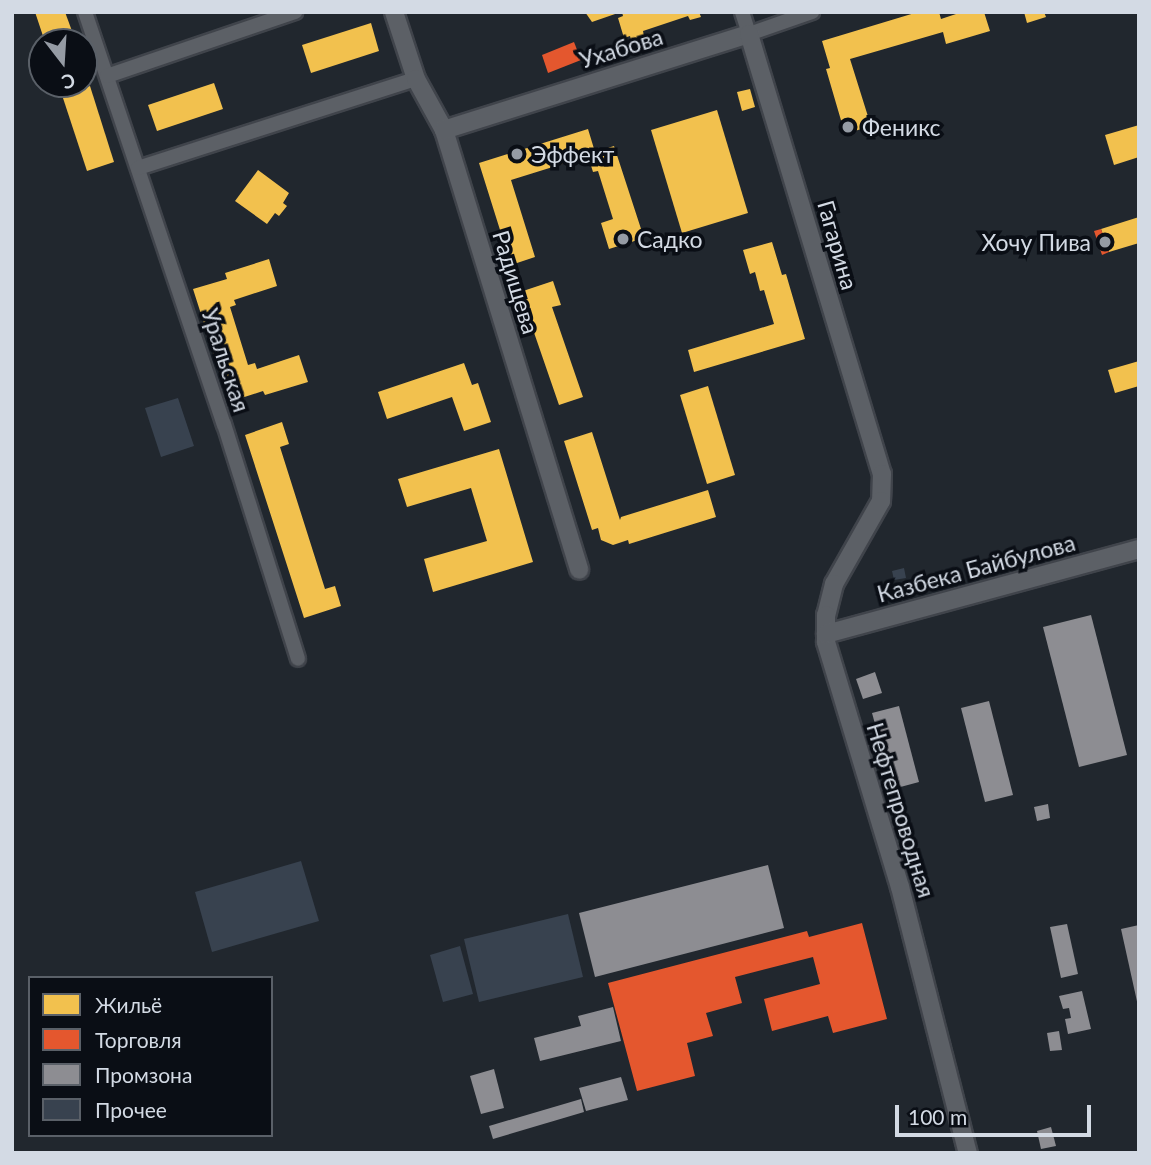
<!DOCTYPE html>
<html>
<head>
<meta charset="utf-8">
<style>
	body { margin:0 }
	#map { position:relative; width:1151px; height:1165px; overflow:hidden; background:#21272e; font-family:Lato,sans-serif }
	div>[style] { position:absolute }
	.homes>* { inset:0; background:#f2c14e }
	.shops>* { inset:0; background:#e4572e }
	.industry>* { inset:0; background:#8d8d92 }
	.building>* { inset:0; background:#38424f }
	.roads { filter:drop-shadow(2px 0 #40444b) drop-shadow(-2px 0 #40444b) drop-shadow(0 2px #40444b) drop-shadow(0 -2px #40444b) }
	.minor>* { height:14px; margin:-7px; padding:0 7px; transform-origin:7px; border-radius:7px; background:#5c6066 }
	.tertiary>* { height:18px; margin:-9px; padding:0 9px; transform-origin:9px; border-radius:9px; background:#5c6066 }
	.dots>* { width:19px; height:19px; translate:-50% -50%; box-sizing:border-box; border:4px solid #0a0e15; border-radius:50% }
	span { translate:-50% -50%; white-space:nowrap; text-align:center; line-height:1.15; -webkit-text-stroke:7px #0a0e15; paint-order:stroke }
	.street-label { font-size:23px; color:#d3dae4 }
	.poi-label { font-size:23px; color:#d3dae4 }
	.left { translate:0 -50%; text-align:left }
	.right { translate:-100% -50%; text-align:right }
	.frame { position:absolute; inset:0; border:14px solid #d3dae4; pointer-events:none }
	.legend { position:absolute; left:28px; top:976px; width:245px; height:161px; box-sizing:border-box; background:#0a0e15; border:2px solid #5a6068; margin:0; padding:9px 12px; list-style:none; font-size:21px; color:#d3dae4 }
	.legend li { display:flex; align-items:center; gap:14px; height:35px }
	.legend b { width:35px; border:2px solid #5a6068 }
	.north { position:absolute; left:28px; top:28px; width:70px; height:70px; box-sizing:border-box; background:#0a0e15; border:2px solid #5a6068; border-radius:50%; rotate:163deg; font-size:19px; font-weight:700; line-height:28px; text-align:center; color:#d3dae4 }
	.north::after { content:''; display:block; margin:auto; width:24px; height:32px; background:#959ba4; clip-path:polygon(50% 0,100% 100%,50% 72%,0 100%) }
	.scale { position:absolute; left:895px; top:1105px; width:196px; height:32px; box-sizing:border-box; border:4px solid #d3dae4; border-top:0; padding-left:9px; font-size:21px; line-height:24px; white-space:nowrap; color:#d3dae4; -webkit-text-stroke:5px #0a0e15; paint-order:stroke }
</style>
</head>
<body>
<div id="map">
	<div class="homes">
		<i style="clip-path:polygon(35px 12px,65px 12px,76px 42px,45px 42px)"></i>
		<i style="clip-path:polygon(585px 12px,618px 12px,618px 13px,592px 22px)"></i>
		<i style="clip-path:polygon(622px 12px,699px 12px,701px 17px,690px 20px,688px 16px,643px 31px,644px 36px,631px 40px,630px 36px,624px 38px,618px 18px,623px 16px)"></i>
		<i style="clip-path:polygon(918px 12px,939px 12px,941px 19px,962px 12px,984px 12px,990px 31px,946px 44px,943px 32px,850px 59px,871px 126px,845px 134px,826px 69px,830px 68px,822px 41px)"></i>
		<i style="clip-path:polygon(1024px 12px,1044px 12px,1046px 17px,1027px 23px)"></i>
		<i style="clip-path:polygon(371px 23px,379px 51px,311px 73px,302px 45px)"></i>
		<i style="clip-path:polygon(214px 83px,223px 109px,157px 131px,148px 105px)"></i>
		<i style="clip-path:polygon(90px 86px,114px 162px,87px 171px,62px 95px)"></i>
		<i style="clip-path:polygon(750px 89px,755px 107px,742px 111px,737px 92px)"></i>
		<i style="clip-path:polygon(717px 110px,748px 213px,682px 233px,651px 130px)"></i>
		<i style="clip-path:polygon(1139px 125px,1139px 157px,1114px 165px,1105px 135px)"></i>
		<i style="clip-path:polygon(588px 129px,595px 152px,614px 146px,644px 238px,609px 249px,601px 223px,613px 219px,598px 171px,593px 172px,588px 156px,511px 180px,535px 257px,511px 265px,479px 163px)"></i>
		<i style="clip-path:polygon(258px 170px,289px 193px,283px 203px,287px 206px,279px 216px,275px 213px,267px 224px,235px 201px)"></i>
		<i style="clip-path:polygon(1139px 217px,1139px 243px,1109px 252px,1101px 229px)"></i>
		<i style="clip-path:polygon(772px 242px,782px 275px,786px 274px,805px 339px,694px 372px,688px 350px,774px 324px,764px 290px,760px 291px,755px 272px,750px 274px,743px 250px)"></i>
		<i style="clip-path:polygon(269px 259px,277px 286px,234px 300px,236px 305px,230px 307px,248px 365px,255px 363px,257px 369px,299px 355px,308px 382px,265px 395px,263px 391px,229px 402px,193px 289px,227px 279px,225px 273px)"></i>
		<i style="clip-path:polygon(553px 281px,561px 305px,552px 307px,583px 397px,559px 405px,520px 292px)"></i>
		<i style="clip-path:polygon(1139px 361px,1139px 386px,1115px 393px,1108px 370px)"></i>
		<i style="clip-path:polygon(464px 363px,472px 385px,478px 383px,491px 422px,464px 431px,452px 397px,387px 419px,378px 392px)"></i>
		<i style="clip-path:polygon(708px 386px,735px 475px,707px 484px,680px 395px)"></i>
		<i style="clip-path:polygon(282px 422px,289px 444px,280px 447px,325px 589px,335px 586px,341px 606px,304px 618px,245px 435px)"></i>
		<i style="clip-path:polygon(592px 432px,620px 520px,621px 517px,708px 490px,716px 517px,629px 544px,628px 540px,613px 545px,601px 540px,598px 528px,592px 530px,564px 441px)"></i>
		<i style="clip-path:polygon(499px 449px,533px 562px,433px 592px,424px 559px,487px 541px,471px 488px,407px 507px,398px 479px)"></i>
	</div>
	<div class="shops">
		<i style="clip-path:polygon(574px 42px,581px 60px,548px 73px,542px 55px)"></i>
		<i style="clip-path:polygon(1101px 229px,1109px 252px,1102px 255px,1094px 231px)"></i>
		<i style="clip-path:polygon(862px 923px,887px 1019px,833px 1033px,828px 1016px,772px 1031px,764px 999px,820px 984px,813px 957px,735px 977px,742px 1003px,706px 1013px,713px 1036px,687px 1043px,695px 1076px,637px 1091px,608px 983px,807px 931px,809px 937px)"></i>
	</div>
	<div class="industry">
		<i style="clip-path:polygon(1091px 615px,1127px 755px,1079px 767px,1043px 627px)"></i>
		<i style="clip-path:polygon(875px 672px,882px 693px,863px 699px,856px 679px)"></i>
		<i style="clip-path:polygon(989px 701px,1013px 795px,985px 802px,961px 708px)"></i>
		<i style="clip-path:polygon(899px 706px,919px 782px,893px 789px,872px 713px)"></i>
		<i style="clip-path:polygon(1048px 804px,1050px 818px,1037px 821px,1034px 807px)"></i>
		<i style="clip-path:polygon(768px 865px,784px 928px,595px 977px,579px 913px)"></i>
		<i style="clip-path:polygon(1067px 924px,1078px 974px,1061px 978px,1050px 927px)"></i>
		<i style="clip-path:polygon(1139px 925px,1139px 1006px,1138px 1006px,1121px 929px)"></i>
		<i style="clip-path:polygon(1082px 991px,1091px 1029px,1068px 1034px,1065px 1019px,1071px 1018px,1069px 1008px,1063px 1009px,1059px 996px)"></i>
		<i style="clip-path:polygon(613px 1007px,621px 1041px,540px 1061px,534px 1038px,581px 1026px,578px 1016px)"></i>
		<i style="clip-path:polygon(1059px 1031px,1062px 1050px,1050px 1051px,1047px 1033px)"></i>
		<i style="clip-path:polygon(494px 1069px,504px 1108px,481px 1114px,470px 1076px)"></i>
		<i style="clip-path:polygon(621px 1077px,628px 1100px,586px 1111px,579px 1088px)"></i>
		<i style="clip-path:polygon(581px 1099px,584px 1112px,493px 1139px,489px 1126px)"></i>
		<i style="clip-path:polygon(1051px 1127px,1056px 1146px,1041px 1149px,1037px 1131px)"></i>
	</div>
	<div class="building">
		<i style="clip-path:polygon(178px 398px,194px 446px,161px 457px,145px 408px)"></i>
		<i style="clip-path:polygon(904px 568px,906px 578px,894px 580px,892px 571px)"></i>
		<i style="clip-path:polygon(301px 861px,319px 921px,212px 952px,195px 892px)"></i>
		<i style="clip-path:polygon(568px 914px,583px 977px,479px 1002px,464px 939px)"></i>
		<i style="clip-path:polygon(460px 946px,473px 994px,443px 1002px,430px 955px)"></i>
	</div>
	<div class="roads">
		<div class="minor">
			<i style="left:85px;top:12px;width:435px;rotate:71.4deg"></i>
			<i style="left:224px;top:424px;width:246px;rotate:72.5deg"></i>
			<i style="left:742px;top:12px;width:23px;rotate:72deg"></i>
			<i style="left:749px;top:34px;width:67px;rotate:-19.2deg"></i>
			<i style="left:107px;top:76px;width:199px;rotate:-18.8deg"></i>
			<i style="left:138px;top:168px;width:292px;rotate:-17.8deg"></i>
		</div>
		<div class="tertiary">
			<i style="left:394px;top:12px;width:71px;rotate:71.8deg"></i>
			<i style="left:416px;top:79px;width:58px;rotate:61.2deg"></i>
			<i style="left:444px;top:130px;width:460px;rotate:72.9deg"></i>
			<i style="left:444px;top:130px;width:320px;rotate:-17.5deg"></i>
			<i style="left:749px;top:34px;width:460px;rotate:73.2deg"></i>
			<i style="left:882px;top:474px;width:27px;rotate:92deg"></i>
			<i style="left:881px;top:501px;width:95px;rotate:119.5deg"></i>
			<i style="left:834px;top:584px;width:32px;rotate:104deg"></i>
			<i style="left:826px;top:615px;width:27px;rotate:90deg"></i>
			<i style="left:826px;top:642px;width:256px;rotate:73.2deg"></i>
			<i style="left:900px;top:887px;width:275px;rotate:75.7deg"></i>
			<i style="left:826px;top:634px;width:324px;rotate:-15.2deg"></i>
		</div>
	</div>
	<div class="dots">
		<i style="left:848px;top:127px;background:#959ba4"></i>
		<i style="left:517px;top:154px;background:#959ba4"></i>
		<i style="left:623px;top:239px;background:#959ba4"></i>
		<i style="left:1105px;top:242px;background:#959ba4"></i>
	</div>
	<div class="street-label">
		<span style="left:621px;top:48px;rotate:-17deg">Ухабова</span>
		<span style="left:838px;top:245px;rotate:74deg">Гагарина</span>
		<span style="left:516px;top:282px;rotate:73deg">Радищева</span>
		<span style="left:226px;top:360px;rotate:72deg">Уральская</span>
		<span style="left:976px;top:568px;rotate:-15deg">Казбека Байбулова</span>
		<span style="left:901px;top:810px;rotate:73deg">Нефтепроводная</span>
	</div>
	<div class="poi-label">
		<span class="left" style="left:862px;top:127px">Феникс</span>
		<span class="left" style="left:531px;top:154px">Эффект</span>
		<span class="left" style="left:637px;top:239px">Садко</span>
		<span class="right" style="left:1091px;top:242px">Хочу Пива</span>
	</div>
	<div class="frame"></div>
	<ul class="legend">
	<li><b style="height:19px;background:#f2c14e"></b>Жильё</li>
	<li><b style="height:19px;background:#e4572e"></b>Торговля</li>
	<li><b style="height:19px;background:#8d8d92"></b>Промзона</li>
	<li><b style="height:19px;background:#38424f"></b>Прочее</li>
	</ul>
	<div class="north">С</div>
	<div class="scale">100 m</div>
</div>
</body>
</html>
